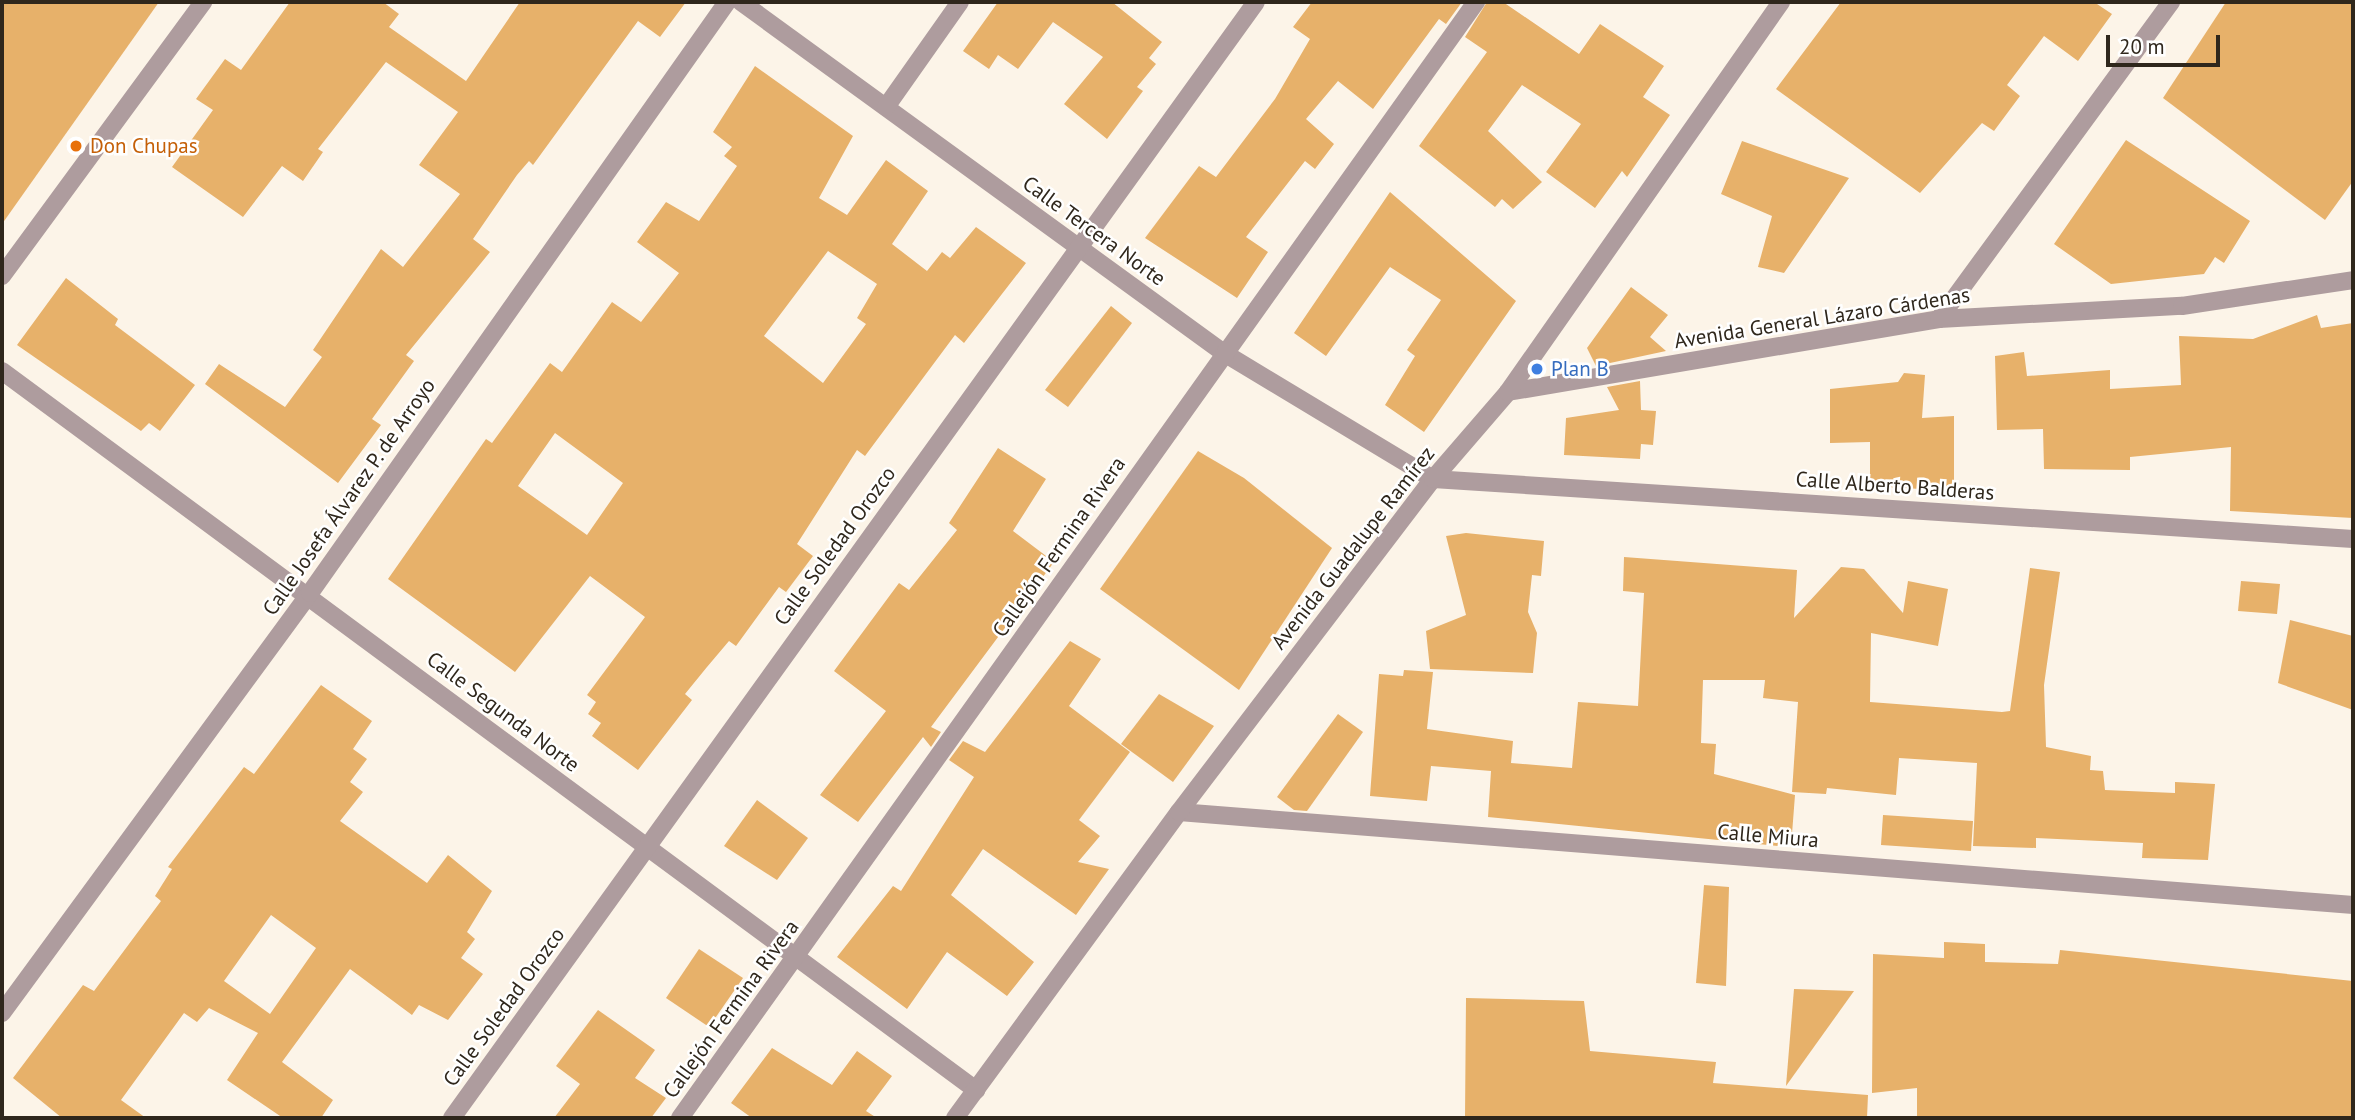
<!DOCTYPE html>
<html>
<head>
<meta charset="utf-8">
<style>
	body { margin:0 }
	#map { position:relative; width:2355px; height:1120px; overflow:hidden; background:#fcf4e8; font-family:"PT Sans",sans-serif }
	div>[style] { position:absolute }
	.building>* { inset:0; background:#e7b16a }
	.street>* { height:18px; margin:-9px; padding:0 9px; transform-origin:9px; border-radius:9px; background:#ae9c9e }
	.dots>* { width:19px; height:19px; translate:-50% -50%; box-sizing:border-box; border:4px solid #fff; border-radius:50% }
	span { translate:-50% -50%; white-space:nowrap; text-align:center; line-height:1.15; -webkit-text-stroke:5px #fff; paint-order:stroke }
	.food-label { font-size:21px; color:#c56008 }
	.left { translate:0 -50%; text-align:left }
	.street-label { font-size:21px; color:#2f271c }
	.shop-label { font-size:21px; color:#366cbe }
	.frame { position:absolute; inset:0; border:4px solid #2f271c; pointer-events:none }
	.scale { position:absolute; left:2106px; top:35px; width:114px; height:32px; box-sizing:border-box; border:4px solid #2f271c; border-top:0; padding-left:9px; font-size:21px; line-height:24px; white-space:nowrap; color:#2f271c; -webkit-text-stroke:5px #fff; paint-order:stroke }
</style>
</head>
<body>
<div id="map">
	<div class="building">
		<i style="clip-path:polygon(2px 2px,159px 2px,2px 224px)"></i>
		<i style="clip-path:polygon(290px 2px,383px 2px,399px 14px,389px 27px,466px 81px,520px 2px,686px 2px,660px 37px,638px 21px,533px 165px,529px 161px,517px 175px,473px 239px,490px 252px,406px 355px,414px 361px,372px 419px,381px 425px,338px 483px,205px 384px,219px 364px,285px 407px,322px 357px,313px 350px,381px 249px,403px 267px,460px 194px,419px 165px,458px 112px,386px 62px,318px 149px,323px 152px,303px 181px,282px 166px,243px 217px,172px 167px,213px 110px,196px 99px,225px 59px,241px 70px)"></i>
		<i style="clip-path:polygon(998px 2px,1112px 2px,1162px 42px,1149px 58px,1156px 64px,1137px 87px,1143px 91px,1107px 139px,1064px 104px,1103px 57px,1053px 22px,1018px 69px,998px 55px,989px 69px,963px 51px)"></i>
		<i style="clip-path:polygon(1312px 2px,1462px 2px,1446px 24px,1439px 19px,1373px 109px,1338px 81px,1306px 119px,1334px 144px,1315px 169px,1305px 161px,1246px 237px,1268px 252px,1237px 298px,1145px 238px,1199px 166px,1216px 177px,1275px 99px,1310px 39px,1293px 27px)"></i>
		<i style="clip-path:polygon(1487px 2px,1503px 2px,1579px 54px,1600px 24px,1664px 66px,1643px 97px,1670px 115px,1627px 177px,1622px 171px,1595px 208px,1546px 172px,1581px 124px,1522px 85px,1488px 131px,1542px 182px,1513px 209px,1502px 199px,1495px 207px,1419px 146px,1487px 52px,1465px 37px)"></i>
		<i style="clip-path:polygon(1841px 2px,2094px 2px,2112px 14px,2078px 61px,2044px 36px,2007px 85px,2020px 96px,1994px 131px,1982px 123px,1920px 193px,1776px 89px)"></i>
		<i style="clip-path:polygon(2226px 2px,2353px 2px,2353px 181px,2325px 220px,2163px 98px)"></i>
		<i style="clip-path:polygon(evenodd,755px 66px,853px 136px,819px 198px,847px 215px,886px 160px,928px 191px,892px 244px,927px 271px,942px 252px,950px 258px,976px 227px,1026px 263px,964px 343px,955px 335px,865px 456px,857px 450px,797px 544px,813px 556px,786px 592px,779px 587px,736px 646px,729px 641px,707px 667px,685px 694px,692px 700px,638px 770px,592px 736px,601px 723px,588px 714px,596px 702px,587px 695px,645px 617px,590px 576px,515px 672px,388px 579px,486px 439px,492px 443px,550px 363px,562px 372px,612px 302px,641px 322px,679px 273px,637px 242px,666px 202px,699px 221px,737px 166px,724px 156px,732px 147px,713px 132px,755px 66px,828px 251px,877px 284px,857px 318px,866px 324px,823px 383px,764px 336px,828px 251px,755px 66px,555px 433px,623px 483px,587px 535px,518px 486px,555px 433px)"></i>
		<i style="clip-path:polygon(2126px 140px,2250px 221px,2224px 263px,2215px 257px,2204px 274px,2111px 284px,2054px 244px)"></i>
		<i style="clip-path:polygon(1742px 141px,1849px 178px,1784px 273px,1758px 267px,1772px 216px,1721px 194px)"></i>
		<i style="clip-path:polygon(1390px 192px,1516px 301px,1424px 432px,1385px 405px,1415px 356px,1407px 350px,1441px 300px,1390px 267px,1326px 356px,1294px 333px)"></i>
		<i style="clip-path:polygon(66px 278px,118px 319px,115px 325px,195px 385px,160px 431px,149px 423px,141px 431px,17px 345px)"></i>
		<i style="clip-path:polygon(1631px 287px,1668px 315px,1650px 337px,1666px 351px,1596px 366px,1587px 348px)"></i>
		<i style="clip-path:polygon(1111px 306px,1132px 323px,1068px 407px,1045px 390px)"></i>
		<i style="clip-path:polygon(2317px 315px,2321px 328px,2353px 323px,2353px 518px,2230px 511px,2231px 447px,2130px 457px,2130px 470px,2044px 469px,2043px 429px,1997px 430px,1995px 356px,2024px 352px,2027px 376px,2110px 370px,2110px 389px,2181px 385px,2179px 336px,2253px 339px)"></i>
		<i style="clip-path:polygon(1904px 373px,1925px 375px,1922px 418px,1954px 416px,1954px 491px,1870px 486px,1870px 442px,1830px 443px,1830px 389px,1898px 382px)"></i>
		<i style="clip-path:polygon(1640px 381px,1641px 410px,1656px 411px,1653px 445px,1641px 444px,1640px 459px,1564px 455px,1566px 418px,1619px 410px,1607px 387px)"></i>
		<i style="clip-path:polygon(998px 448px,1046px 479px,1013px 531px,1054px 562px,931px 727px,941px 732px,931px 747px,923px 737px,858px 822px,820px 795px,886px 711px,834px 671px,899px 583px,909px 590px,957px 530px,949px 523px)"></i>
		<i style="clip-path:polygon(1198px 451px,1244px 478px,1332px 548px,1239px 690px,1100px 589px)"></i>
		<i style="clip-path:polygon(1466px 533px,1544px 541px,1541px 576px,1532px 575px,1528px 612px,1537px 633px,1533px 673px,1430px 669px,1426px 631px,1466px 615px,1446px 536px)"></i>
		<i style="clip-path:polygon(1624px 557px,1797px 570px,1794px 618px,1841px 567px,1864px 569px,1903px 613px,1908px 581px,1948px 589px,1938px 646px,1871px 633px,1870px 702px,2002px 712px,2010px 711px,2030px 568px,2060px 572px,2044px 685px,2046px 747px,2091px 756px,2090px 770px,2103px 771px,2105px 790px,2175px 793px,2175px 782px,2215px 784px,2208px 860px,2142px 858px,2143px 843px,2036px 838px,2036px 848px,1973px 846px,1977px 763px,1899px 758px,1896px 795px,1827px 788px,1826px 794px,1792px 792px,1798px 702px,1763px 698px,1765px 680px,1703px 680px,1701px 743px,1716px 744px,1714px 774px,1795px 795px,1792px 834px,1779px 833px,1778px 846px,1488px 817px,1491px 771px,1431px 766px,1427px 801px,1370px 796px,1379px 674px,1403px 676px,1404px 670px,1433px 672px,1427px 729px,1513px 741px,1511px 763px,1572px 768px,1578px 702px,1638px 706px,1644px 593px,1623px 591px)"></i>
		<i style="clip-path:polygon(2241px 581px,2280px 584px,2277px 614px,2238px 611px)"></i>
		<i style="clip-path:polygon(2290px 620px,2353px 636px,2353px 710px,2278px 683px)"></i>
		<i style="clip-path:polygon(1070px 641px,1101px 659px,1069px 706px,1130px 752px,1079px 820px,1100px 836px,1078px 862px,1109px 869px,1076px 915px,983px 849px,951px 895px,1034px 962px,1007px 996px,947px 952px,907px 1009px,837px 957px,893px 886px,901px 891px,974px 777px,949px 760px,963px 741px,985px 752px)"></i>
		<i style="clip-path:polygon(evenodd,321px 685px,372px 721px,353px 749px,367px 759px,350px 782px,363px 792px,340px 821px,427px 883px,448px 855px,492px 891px,467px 932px,475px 939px,461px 958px,483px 974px,448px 1020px,419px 1005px,412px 1015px,350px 969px,282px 1062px,333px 1100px,321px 1118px,283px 1118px,227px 1080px,258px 1033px,209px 1008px,197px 1022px,184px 1013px,121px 1100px,146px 1118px,62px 1118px,13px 1078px,83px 985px,94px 991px,161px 901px,155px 896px,172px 869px,168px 867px,244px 767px,254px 774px,321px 685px,271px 915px,316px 948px,270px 1014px,224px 981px,271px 915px)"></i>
		<i style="clip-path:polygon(1159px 694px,1214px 726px,1173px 782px,1121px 744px)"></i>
		<i style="clip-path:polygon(1338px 714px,1363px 732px,1307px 811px,1294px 810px,1277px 797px)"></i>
		<i style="clip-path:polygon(757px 800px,808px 838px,777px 880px,724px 846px)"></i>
		<i style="clip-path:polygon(1883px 815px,1973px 821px,1971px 851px,1881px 845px)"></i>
		<i style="clip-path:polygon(1704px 885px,1729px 887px,1726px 986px,1696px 983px)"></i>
		<i style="clip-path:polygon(1944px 942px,1985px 944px,1985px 962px,2058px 964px,2060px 950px,2353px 981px,2353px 1118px,1917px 1118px,1917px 1088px,1872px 1093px,1873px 954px,1944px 958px)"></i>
		<i style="clip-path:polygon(699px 949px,743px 978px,709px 1027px,666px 998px)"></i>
		<i style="clip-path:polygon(1794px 989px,1854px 991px,1786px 1086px)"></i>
		<i style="clip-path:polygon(1466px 998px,1584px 1001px,1590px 1051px,1716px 1062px,1713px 1083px,1868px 1095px,1867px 1118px,1465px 1118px)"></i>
		<i style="clip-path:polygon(598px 1010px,655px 1050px,635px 1078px,666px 1098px,651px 1118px,554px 1118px,580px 1084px,556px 1066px)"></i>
		<i style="clip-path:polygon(772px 1048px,832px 1085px,857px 1051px,892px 1076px,866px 1111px,877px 1118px,752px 1118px,731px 1103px)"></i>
	</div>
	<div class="street">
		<i style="left:741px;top:2px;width:597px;rotate:36.01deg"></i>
		<i style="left:1224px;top:353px;width:244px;rotate:31.1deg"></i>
		<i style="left:1433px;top:479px;width:922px;rotate:3.73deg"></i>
		<i style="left:886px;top:107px;width:128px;rotate:-54.8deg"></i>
		<i style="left:2px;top:276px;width:340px;rotate:-53.7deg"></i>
		<i style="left:1939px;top:319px;width:393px;rotate:-53.8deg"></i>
		<i style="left:2px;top:371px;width:1211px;rotate:36.43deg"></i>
		<i style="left:1508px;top:392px;width:437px;rotate:-9.6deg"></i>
		<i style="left:1939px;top:319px;width:243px;rotate:-3.1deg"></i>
		<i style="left:2182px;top:306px;width:173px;rotate:-8.6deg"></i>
		<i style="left:1179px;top:812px;width:1178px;rotate:4.53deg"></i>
		<i style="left:2px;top:1013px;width:521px;rotate:-53.75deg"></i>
		<i style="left:310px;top:593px;width:723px;rotate:-54.79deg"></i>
		<i style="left:452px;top:1118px;width:1375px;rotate:-54.23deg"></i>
		<i style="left:680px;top:1118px;width:1371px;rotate:-54.5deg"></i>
		<i style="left:955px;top:1118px;width:379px;rotate:-53.8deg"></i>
		<i style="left:1179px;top:812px;width:419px;rotate:-52.7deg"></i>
		<i style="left:1433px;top:479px;width:115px;rotate:-49.2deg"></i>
		<i style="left:1508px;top:392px;width:476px;rotate:-55deg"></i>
	</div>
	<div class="dots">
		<i style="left:76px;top:146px;background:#e8710a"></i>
		<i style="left:1537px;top:369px;background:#3f7fe0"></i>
	</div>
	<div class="food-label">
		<span class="left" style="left:90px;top:146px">Don Chupas</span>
	</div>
	<div class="street-label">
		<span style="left:1094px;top:231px;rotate:36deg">Calle Tercera Norte</span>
		<span style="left:1822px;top:318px;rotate:-9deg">Avenida General Lázaro Cárdenas</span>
		<span style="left:1895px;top:486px;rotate:4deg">Calle Alberto Balderas</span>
		<span style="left:349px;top:497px;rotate:-55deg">Calle Josefa Álvarez P. de Arroyo</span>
		<span style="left:835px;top:546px;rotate:-54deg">Calle Soledad Orozco</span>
		<span style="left:1059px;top:547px;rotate:-55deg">Callejón Fermina Rivera</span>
		<span style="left:1353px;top:548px;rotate:-52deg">Avenida Guadalupe Ramírez</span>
		<span style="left:503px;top:712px;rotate:37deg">Calle Segunda Norte</span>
		<span style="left:1768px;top:836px;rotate:5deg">Calle Miura</span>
		<span style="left:504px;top:1007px;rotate:-54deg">Calle Soledad Orozco</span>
		<span style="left:731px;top:1009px;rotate:-54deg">Callejón Fermina Rivera</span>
	</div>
	<div class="shop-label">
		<span class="left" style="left:1551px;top:369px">Plan B</span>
	</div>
	<div class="frame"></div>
	<div class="scale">20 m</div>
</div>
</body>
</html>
